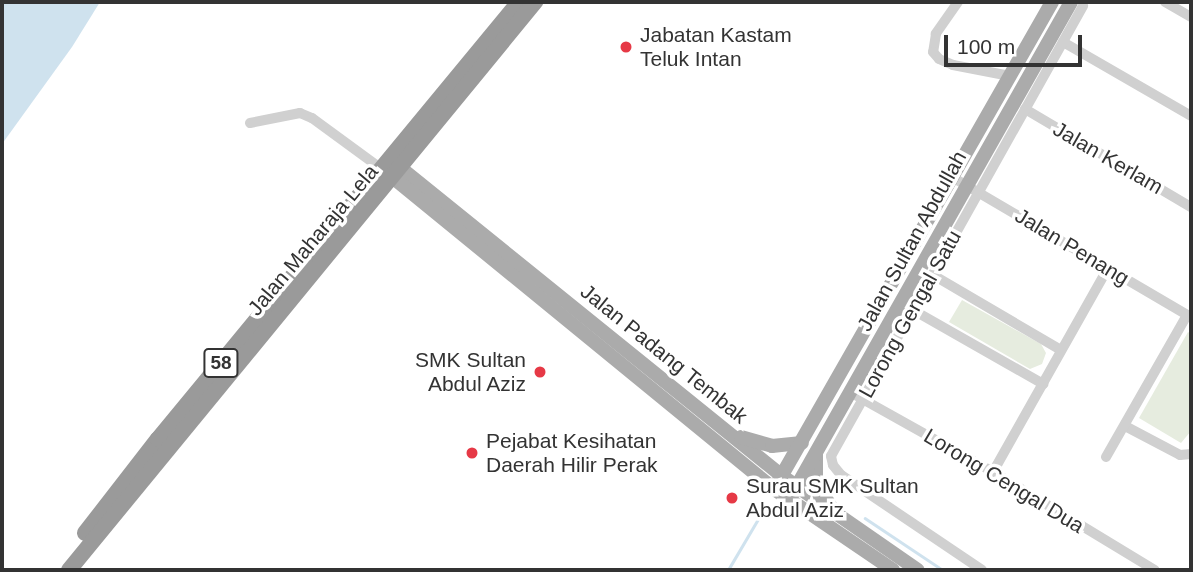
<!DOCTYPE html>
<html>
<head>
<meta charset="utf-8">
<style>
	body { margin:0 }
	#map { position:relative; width:1193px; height:572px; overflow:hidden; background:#fff; font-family:Helvetica,sans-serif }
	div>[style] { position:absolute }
	.green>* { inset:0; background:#e6ecdf }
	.water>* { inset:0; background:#cfe2ee }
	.stream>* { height:2.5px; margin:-1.25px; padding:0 1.25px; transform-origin:1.25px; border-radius:1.25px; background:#cfe2ee }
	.minor>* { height:10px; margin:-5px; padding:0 5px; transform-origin:5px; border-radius:5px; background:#d0d0d0 }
	.major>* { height:14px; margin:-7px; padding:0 7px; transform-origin:7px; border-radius:7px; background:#ababab }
	.highway>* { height:16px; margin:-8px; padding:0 8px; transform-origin:8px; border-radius:8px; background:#9a9a9a }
	.dots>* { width:19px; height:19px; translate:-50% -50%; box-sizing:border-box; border:4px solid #fff; border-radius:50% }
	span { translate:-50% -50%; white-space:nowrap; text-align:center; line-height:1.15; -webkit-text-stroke:7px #fff; paint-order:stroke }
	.shield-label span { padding:2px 5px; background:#fff; border:2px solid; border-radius:5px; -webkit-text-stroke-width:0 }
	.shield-label { font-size:19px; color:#333; font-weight:700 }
	.poi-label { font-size:21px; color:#333 }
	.left { translate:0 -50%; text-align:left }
	.right { translate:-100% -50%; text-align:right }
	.street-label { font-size:21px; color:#333 }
	.frame { position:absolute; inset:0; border:4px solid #333; pointer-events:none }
	.scale { position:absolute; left:944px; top:35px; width:138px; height:32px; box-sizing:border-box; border:4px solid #333; border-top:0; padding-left:9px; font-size:21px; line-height:24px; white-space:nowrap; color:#333; -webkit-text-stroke:5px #fff; paint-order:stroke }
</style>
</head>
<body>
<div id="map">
	<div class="green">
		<i style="clip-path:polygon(962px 300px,1041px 344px,1046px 353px,1042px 364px,1030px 369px,949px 322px)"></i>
		<i style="clip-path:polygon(1188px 332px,1191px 334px,1191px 431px,1181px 443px,1139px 418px)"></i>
	</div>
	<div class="water">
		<i style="clip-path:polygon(2px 2px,100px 2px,72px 47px,2px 144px)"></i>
	</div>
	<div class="stream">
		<i style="left:865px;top:518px;width:94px;rotate:33.7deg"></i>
		<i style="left:728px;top:570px;width:65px;rotate:-59.5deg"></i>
	</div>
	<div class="minor">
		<i style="left:958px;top:2px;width:39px;rotate:125deg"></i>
		<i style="left:936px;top:34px;width:18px;rotate:99deg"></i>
		<i style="left:933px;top:52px;width:9px;rotate:49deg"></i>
		<i style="left:939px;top:59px;width:15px;rotate:23deg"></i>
		<i style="left:953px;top:65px;width:58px;rotate:10.9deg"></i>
		<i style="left:1165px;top:2px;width:30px;rotate:30deg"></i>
		<i style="left:1063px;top:42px;width:148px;rotate:30deg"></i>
		<i style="left:1025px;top:109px;width:193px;rotate:30.6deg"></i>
		<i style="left:250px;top:123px;width:51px;rotate:-11.3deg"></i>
		<i style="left:300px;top:113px;width:13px;rotate:23deg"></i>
		<i style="left:312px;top:118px;width:88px;rotate:36.2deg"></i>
		<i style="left:952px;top:177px;width:277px;rotate:30.4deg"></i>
		<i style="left:933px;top:275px;width:148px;rotate:30.4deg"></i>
		<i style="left:913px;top:310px;width:150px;rotate:29.6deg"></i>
		<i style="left:857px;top:396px;width:156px;rotate:29.2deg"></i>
		<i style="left:993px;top:472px;width:189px;rotate:31.2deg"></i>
		<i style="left:1125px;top:426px;width:62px;rotate:27.8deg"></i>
		<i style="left:1180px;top:455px;width:11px;rotate:-5deg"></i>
		<i style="left:1106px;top:457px;width:163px;rotate:-60.3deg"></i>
		<i style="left:993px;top:472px;width:234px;rotate:-60.6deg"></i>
		<i style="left:982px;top:570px;width:170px;rotate:-146deg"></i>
		<i style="left:841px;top:475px;width:13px;rotate:-129deg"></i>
		<i style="left:833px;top:465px;width:9px;rotate:-103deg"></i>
		<i style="left:831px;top:456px;width:516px;rotate:-60.75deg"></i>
	</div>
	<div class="major">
		<i style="left:392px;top:161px;width:501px;rotate:38.93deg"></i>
		<i style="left:782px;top:476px;width:165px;rotate:34.7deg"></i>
		<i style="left:385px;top:171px;width:502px;rotate:39.27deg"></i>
		<i style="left:774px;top:489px;width:144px;rotate:34.2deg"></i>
		<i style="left:741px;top:437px;width:32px;rotate:16deg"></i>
		<i style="left:772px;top:446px;width:30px;rotate:-6deg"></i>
		<i style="left:816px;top:454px;width:28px;rotate:90deg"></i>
		<i style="left:816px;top:482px;width:29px;rotate:59deg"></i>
		<i style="left:778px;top:482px;width:553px;rotate:-60.28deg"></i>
		<i style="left:793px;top:493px;width:564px;rotate:-60.48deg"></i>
	</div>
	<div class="highway">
		<i style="left:85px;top:533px;width:119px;rotate:-52.2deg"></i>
		<i style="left:158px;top:439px;width:567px;rotate:-50.44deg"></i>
		<i style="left:69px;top:570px;width:735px;rotate:-50.63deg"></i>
	</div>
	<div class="dots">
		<i style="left:626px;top:47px;background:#e63946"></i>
		<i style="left:540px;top:372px;background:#e63946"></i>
		<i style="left:472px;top:453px;background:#e63946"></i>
		<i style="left:732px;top:498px;background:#e63946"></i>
	</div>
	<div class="shield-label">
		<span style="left:221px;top:363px">58</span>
	</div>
	<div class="poi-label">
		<span class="left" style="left:640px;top:47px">Jabatan Kastam<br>Teluk Intan</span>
		<span class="right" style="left:526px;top:372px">SMK Sultan<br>Abdul Aziz</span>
		<span class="left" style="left:486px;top:453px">Pejabat Kesihatan<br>Daerah Hilir Perak</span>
		<span class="left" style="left:746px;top:498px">Surau SMK Sultan<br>Abdul Aziz</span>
	</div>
	<div class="street-label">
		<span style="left:1108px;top:158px;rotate:30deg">Jalan Kerlam</span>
		<span style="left:313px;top:240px;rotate:-50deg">Jalan Maharaja Lela</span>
		<span style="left:912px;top:241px;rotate:-61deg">Jalan Sultan Abdullah</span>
		<span style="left:1072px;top:247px;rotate:31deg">Jalan Penang</span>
		<span style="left:910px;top:314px;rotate:-61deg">Lorong Gengal Satu</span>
		<span style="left:664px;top:354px;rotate:39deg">Jalan Padang Tembak</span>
		<span style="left:1004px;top:481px;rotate:31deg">Lorong Cengal Dua</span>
	</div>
	<div class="frame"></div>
	<div class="scale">100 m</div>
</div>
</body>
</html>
